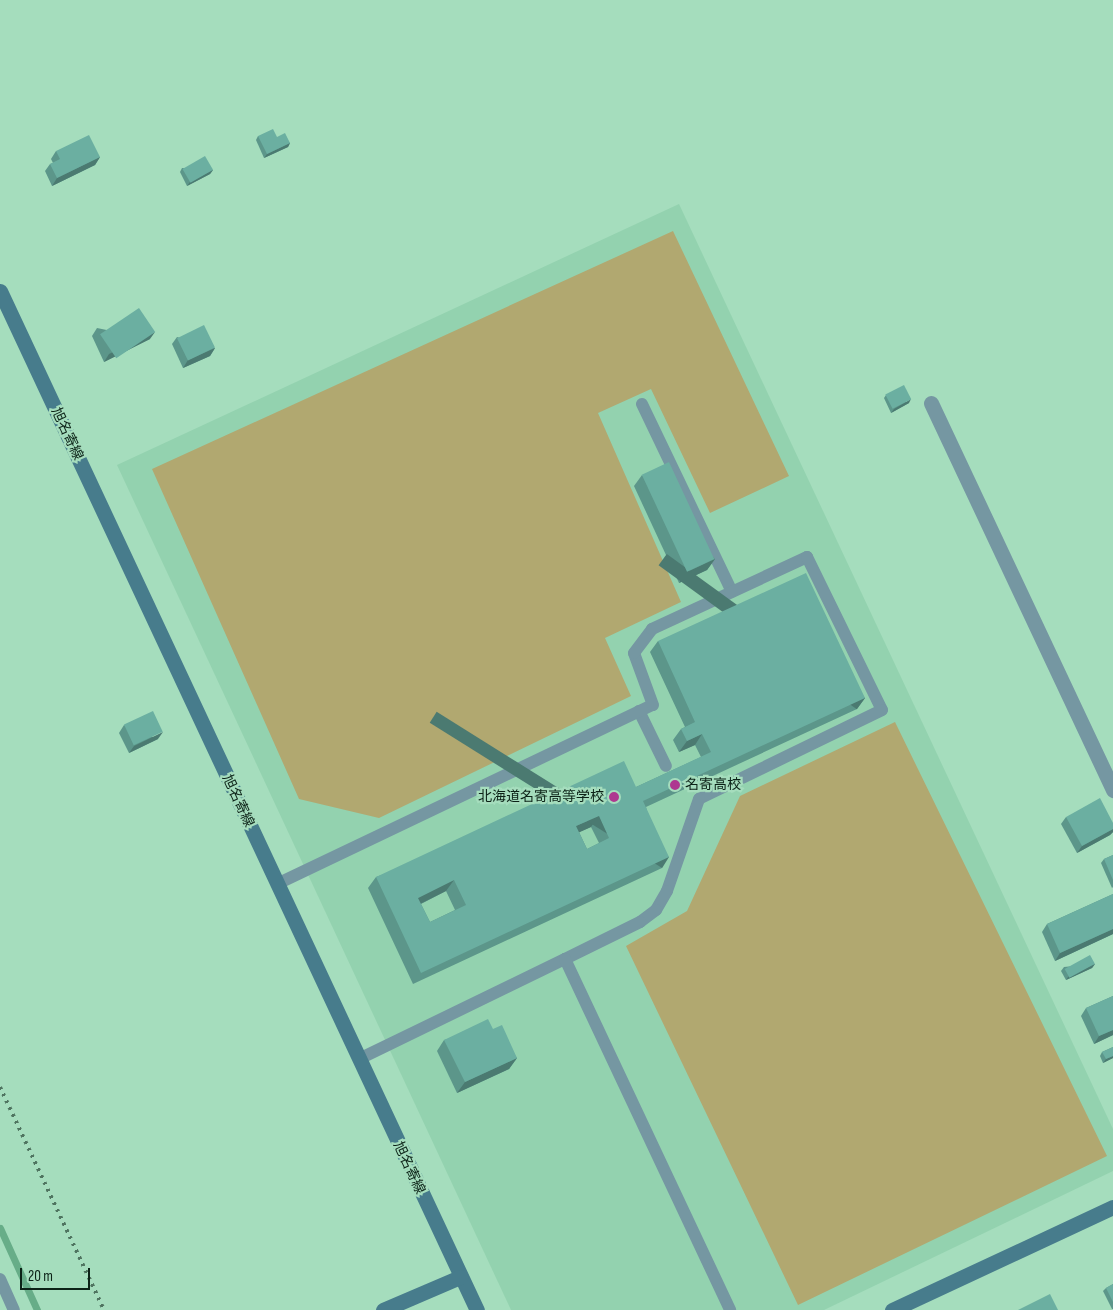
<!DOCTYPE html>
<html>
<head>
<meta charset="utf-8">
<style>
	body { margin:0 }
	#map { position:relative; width:1113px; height:1310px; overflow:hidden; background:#a5ddbd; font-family:"Sofia Sans Condensed","Noto Sans JP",sans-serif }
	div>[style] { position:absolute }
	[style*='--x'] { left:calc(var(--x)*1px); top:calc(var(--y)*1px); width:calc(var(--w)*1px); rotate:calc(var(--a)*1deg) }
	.built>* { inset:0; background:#93d2af }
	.green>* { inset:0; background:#b1a870 }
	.stream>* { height:7px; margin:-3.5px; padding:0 3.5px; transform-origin:3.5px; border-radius:3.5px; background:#67ad88 }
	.lane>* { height:12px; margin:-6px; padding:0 6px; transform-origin:6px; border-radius:6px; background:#7597a2 }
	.street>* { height:15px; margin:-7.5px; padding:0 7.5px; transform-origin:7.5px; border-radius:7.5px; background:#7597a2 }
	.secondary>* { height:15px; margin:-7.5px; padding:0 7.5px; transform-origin:7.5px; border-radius:7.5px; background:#477c8c }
	.rail>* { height:4px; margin-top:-2px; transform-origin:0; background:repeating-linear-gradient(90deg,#4f7460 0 2.5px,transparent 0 7.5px) }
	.wall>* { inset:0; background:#5c968a }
	.shaded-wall>* { inset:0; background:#4b7a71; transform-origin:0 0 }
	.building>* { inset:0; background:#6bafa1; transform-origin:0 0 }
	.dots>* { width:14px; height:14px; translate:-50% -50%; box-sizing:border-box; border:2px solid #a5ddbd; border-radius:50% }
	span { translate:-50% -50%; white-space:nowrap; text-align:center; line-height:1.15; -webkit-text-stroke:4.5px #a5ddbd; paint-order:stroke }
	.street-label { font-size:14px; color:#0c2217 }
	.poi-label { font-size:14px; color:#0c2217 }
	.left { translate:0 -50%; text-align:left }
	.right { translate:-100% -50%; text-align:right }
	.scale { position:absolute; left:20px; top:1268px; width:70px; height:22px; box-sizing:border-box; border:2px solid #0c2217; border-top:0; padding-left:6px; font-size:15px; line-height:18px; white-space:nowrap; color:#0c2217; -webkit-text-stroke:4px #a5ddbd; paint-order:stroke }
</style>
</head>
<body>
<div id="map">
	<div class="built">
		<div style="clip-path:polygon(679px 204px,1113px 1129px,1113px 1171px,824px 1310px,511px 1310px,117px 465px)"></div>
	</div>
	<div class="green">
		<div style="clip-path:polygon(673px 231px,789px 476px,710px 513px,651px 389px,598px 413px,681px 602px,605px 638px,631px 696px,379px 818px,299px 799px,152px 469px)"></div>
		<div style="clip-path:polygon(895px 722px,1107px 1156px,798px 1305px,626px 946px,687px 911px,740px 796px)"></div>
	</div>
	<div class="stream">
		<div style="--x:0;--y:1228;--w:90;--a:65.7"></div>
	</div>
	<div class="lane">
		<div style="--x:642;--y:404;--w:208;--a:64.4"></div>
		<div style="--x:639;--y:711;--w:61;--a:63.9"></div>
		<div style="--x:277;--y:884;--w:416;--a:-25.5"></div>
		<div style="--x:653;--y:705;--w:55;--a:-110.1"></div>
		<div style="--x:634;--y:653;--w:30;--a:-53"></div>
		<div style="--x:652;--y:629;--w:171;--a:-24.9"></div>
		<div style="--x:807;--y:557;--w:170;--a:63.9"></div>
		<div style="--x:882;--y:710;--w:203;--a:154.1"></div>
		<div style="--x:699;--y:799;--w:97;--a:109.2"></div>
		<div style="--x:667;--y:891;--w:22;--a:120"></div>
		<div style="--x:656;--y:910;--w:20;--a:143"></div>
		<div style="--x:640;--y:922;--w:84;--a:153.7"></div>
		<div style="--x:359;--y:1059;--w:229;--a:-25.9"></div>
		<div style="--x:565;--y:959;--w:388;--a:64.8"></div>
		<div style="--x:0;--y:1279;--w:34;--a:66"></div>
	</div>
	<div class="street">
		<div style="--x:931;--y:403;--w:428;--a:64.8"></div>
	</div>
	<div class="secondary">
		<div style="--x:0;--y:291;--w:1125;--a:64.92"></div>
		<div style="--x:383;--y:1310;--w:84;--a:-23.2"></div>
		<div style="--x:892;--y:1310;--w:244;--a:-25"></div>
	</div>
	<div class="rail">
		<div style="--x:0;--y:1087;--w:246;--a:65"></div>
	</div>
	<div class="wall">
		<div style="clip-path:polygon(258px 136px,277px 137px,290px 143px,288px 147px,264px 158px,256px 140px)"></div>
		<div style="clip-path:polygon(56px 151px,100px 157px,95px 165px,52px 186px,45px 171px,50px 164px,53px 163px,51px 159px)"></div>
		<div style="clip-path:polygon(182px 168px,213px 170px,210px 174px,187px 186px,180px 172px)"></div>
		<div style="clip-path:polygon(97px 328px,150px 339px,104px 362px,92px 336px)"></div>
		<div style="clip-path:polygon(177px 337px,215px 348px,210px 356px,183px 368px,172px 344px)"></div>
		<div style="clip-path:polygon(886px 395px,909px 403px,891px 413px,884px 398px)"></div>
		<div style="clip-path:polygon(642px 475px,715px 559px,707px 570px,679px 583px,634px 486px)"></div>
		<div style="clip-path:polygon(evenodd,658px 641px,865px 698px,857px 709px,646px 807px,662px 868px,413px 984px,368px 888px,376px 877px,636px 787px,701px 757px,695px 745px,679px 752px,673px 740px,681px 729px,685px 727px,650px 652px,658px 641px,591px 827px,599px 843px,587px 849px,579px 832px,591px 827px,658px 641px,446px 891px,455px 910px,430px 922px,421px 904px,446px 891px)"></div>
		<div style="clip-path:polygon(124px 725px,158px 739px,129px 753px,119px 733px)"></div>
		<div style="clip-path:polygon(1066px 817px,1113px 823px,1113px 832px,1110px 835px,1077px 853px,1061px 824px)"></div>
		<div style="clip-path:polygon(1113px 855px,1113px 887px,1112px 888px,1101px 863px,1104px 859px)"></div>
		<div style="clip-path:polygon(1113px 894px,1113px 934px,1055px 961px,1042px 932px,1047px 924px)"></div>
		<div style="clip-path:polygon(1095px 964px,1092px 968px,1066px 980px,1061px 971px,1064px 967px)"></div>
		<div style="clip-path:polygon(1113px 996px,1113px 1035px,1094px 1044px,1081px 1016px,1086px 1008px)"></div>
		<div style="clip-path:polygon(493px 1029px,517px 1058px,509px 1069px,457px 1093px,437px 1051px,444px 1040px)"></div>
		<div style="clip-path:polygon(1113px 1047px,1113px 1058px,1103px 1063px,1100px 1056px,1102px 1052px)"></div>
		<div style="clip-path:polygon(1113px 1284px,1113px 1309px,1112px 1309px,1103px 1291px,1106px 1288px)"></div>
	</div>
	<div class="shaded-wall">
		<div style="clip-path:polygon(290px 143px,288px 147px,264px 158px,267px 154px)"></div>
		<div style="clip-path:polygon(100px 157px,95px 165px,52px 186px,57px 178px)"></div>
		<div style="clip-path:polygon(213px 170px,210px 174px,187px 186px,190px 182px)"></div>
		<div style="clip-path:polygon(155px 332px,150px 339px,104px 362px,109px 354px)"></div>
		<div style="clip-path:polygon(215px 348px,210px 356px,183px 368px,188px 360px)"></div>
		<div style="clip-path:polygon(911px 399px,909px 403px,891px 413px,894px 409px)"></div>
		<div style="clip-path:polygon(715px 559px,707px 570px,679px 583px,687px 572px)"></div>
		<div style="left:865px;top:698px;width:14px;height:245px;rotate:126deg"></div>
		<div style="clip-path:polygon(163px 732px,158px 739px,129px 753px,134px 746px)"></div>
		<div style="clip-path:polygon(702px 734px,695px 745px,679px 752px,687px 741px)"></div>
		<div style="clip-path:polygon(599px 816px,591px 827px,569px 837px,576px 826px)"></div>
		<div style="clip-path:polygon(1113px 829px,1113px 832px,1110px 835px,1077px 853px,1082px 846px)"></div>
		<div style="left:669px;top:857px;width:13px;height:274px;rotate:122deg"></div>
		<div style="clip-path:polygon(454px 880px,446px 891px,410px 909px,418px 898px)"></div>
		<div style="clip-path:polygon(1113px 929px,1113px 934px,1055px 961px,1060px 953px)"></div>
		<div style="clip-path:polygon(1095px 964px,1092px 968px,1066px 980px,1068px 977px)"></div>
		<div style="clip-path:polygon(1113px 1030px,1113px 1035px,1094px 1044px,1099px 1036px)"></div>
		<div style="clip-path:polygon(1113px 1056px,1113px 1058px,1103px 1063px,1106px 1059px)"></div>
		<div style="clip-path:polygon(517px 1058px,509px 1069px,457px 1093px,465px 1082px)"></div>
	</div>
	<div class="building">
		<div style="clip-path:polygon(273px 129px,277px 137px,285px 133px,290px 143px,267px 154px,258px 136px)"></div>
		<div style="clip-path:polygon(89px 135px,100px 157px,57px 178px,50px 164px,60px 159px,56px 151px)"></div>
		<div style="left:205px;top:156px;width:16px;height:26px;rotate:60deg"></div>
		<div style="left:139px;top:308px;width:29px;height:47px;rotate:56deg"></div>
		<div style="left:204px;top:325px;width:25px;height:30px;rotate:64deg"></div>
		<div style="left:904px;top:385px;width:16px;height:21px;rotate:63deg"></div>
		<div style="left:669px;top:462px;width:107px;height:30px;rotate:65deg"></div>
		<div style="clip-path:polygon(evenodd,806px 573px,865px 698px,643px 801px,669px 857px,421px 973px,376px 877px,624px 761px,636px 787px,711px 752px,702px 734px,687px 741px,681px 729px,695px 722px,658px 641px,806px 573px,599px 816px,609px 838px,587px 849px,576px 826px,599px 816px,806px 573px,454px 880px,466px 905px,430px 922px,418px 898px,454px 880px)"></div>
		<div style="left:153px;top:711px;width:23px;height:32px;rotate:65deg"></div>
		<div style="clip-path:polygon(1100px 798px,1113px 823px,1113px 829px,1082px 846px,1066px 817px)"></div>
		<div style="clip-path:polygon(1113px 855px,1113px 880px,1104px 859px)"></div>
		<div style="clip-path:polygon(1113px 894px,1113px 929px,1060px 953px,1047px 924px)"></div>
		<div style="left:1090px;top:955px;width:10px;height:29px;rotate:61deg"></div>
		<div style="clip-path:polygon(1113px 996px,1113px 1030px,1099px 1036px,1086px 1008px)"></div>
		<div style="clip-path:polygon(488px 1019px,493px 1029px,502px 1025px,517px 1058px,465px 1082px,444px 1040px)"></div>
		<div style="clip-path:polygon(1113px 1047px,1113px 1056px,1106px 1059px,1102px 1052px)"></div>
		<div style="clip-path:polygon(1113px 1284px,1113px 1302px,1106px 1288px)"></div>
		<div style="clip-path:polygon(1050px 1294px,1058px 1310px,1018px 1310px)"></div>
	</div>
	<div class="dots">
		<div style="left:675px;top:785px;background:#ae3890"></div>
		<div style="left:614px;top:797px;background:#ae3890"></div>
	</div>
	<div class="street-label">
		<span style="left:67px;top:434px;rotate:65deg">旭名寄線</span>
		<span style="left:238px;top:801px;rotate:65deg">旭名寄線</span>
		<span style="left:409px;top:1168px;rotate:65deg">旭名寄線</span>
	</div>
	<div class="poi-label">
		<span class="left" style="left:685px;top:785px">名寄高校</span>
		<span class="right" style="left:604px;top:797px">北海道名寄高等学校</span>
	</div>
	<div class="scale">20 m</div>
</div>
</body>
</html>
